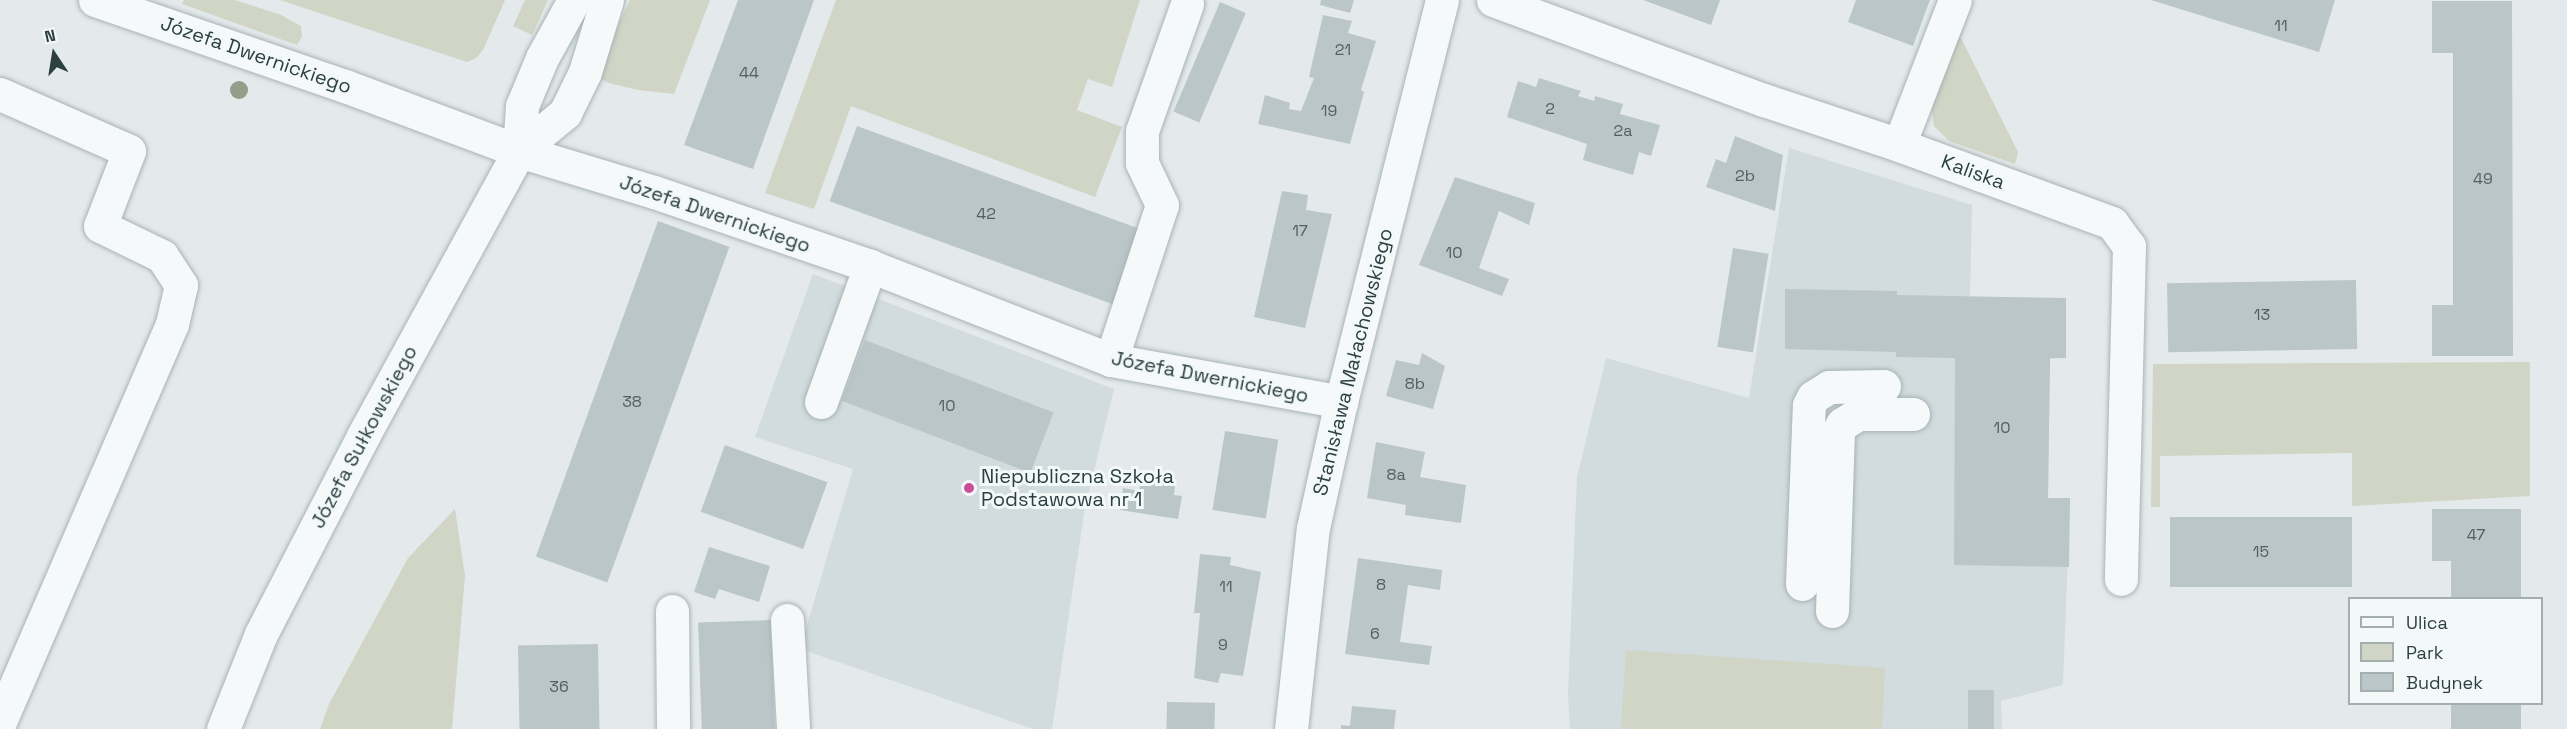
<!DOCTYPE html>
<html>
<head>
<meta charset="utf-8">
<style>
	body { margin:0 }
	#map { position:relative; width:2567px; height:729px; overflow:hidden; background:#e4eaeb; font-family:"Space Grotesk",sans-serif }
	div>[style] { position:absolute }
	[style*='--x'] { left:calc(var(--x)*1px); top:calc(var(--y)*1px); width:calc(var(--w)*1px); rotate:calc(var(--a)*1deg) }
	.built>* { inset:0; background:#d2dbdd }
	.green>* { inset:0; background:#d0d5c5 }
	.building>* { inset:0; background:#bbc6c8; transform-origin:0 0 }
	.roads { filter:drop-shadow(0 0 2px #a9b3b5) drop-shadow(0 0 2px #a9b3b5) }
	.minor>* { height:33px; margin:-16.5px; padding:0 16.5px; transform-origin:16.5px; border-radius:16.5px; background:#f6f9f9 }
	.trees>* { width:18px; height:18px; margin:-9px; border-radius:50%; background:#939d89 }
	.dots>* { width:16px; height:16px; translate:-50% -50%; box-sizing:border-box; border:3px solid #f3f8f8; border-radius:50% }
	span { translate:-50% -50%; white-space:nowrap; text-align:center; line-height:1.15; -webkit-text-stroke:6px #f3f8f8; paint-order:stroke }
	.number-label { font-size:16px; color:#506164 }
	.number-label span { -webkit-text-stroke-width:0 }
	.street-label { font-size:20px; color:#2c3f43 }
	.poi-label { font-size:20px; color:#2c3f43 }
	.left { translate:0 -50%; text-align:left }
	.legend { position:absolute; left:2348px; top:597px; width:195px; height:108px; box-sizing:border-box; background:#f3f8f8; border:2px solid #a3aeb0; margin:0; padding:8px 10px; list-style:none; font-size:18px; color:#2c3f43 }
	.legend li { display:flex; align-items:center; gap:12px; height:30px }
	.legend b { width:30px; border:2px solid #a3aeb0 }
	.north { position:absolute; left:24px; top:24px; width:60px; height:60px; -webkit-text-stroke:4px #f3f8f8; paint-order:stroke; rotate:348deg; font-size:16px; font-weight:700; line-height:24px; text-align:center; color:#2c3f43 }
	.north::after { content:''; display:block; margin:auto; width:21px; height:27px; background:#2c3f43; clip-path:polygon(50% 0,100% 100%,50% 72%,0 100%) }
</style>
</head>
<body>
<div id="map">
	<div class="built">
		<div style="clip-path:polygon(1789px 148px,1972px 205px,1970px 297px,2066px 298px,2066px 358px,2050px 359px,2048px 498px,2070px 498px,2063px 685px,2001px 701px,2002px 729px,1570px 729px,1568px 694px,1577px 477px,1606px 358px,1749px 398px)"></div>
		<div style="clip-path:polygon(813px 274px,1114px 389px,1085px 507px,1052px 729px,1033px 729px,809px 652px,802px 642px,853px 469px,755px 437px)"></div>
	</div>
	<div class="green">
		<div style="clip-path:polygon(184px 0,235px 0,281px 15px,301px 26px,302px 37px,297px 45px,182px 4px)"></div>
		<div style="clip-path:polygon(280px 0,505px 0,483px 50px,476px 58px,467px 62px)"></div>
		<div style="clip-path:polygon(525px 0,548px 0,532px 35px,513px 26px)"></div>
		<div style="clip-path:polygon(630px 0,710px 0,674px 94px,638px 90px,609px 83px,600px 79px,596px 73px)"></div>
		<div style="clip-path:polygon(836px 0,1140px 0,1112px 87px,1088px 79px,1077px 110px,1122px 127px,1095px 197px,851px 106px,814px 209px,765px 193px)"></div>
		<div style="clip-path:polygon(1958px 32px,2018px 152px,2015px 164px,1949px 141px,1934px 126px,1931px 104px)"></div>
		<div style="clip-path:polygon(2530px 362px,2530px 496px,2352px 506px,2352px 453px,2160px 456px,2160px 507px,2151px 507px,2153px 364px)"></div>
		<div style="clip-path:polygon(455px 509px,465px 576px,452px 729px,320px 729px,329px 704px,408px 558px)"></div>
		<div style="clip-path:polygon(1626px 650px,1885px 668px,1882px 729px,1621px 729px)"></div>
	</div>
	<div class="building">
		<div style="clip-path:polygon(738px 0,814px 0,753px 169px,684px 145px)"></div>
		<div style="clip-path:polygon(1321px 0,1354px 0,1350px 13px,1320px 5px)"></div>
		<div style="clip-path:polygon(1643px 0,1720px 0,1711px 25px)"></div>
		<div style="clip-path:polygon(1856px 0,1930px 0,1913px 46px,1848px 22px)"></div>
		<div style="clip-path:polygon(2151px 0,2335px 0,2319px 52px)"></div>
		<div style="clip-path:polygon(2432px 1px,2512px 1px,2513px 356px,2432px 356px,2432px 305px,2453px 305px,2453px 53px,2432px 53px)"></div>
		<div style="left:1220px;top:2px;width:28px;height:119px;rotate:23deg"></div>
		<div style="clip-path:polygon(1323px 15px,1352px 21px,1348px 33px,1376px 41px,1361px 90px,1364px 92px,1350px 144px,1258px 124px,1265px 95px,1290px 103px,1289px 109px,1301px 111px,1314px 78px,1309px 77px)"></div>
		<div style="clip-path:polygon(1539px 78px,1581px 91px,1578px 96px,1594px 101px,1595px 96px,1623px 104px,1620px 114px,1660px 125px,1651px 156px,1639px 152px,1633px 175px,1583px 160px,1587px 144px,1507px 117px,1518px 81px,1536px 87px)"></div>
		<div style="left:857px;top:126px;width:302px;height:80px;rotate:20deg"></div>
		<div style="clip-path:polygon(1735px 136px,1783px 155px,1775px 211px,1706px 187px,1716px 159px,1726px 163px)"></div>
		<div style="clip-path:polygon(1455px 177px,1535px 203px,1529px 225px,1499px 211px,1479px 268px,1509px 279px,1502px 296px,1419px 265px)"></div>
		<div style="clip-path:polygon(1282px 191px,1308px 195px,1306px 210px,1332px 214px,1305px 328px,1254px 317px)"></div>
		<div style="left:658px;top:221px;width:76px;height:357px;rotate:20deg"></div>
		<div style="left:1733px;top:248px;width:36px;height:100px;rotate:9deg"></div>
		<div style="left:2356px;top:280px;width:69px;height:189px;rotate:89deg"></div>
		<div style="clip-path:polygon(1785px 289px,1897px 291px,1897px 295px,2066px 298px,2066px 358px,2050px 358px,2048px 498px,2070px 498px,2069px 567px,1954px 565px,1955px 358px,1896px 357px,1896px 352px,1785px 349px)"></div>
		<div style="left:865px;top:340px;width:202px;height:65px;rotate:21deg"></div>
		<div style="clip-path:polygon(1422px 353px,1445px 366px,1433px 409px,1386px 396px,1396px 360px,1419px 365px)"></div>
		<div style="left:1225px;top:431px;width:54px;height:80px;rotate:9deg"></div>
		<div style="clip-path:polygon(1376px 442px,1425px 452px,1420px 477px,1466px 485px,1461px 523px,1405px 515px,1406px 505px,1367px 498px)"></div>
		<div style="left:725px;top:445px;width:109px;height:71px;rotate:20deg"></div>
		<div style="clip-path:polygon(1142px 472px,1176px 478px,1174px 495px,1182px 496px,1178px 519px,1120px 510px,1123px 488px,1139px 491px)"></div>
		<div style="clip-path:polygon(2432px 509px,2521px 509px,2521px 598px,2451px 598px,2451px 561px,2432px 561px)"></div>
		<div style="left:2352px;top:517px;width:70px;height:182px;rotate:90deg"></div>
		<div style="clip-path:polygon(709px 547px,770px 566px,759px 602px,719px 589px,715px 599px,694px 592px)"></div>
		<div style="clip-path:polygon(1200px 554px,1231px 557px,1230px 565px,1261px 572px,1243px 676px,1221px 673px,1218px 683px,1194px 678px,1200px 613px,1194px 613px)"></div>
		<div style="clip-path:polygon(1358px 558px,1442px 570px,1440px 590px,1408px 585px,1400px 642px,1432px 646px,1429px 665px,1345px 654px)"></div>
		<div style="left:771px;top:620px;width:109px;height:73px;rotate:88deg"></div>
		<div style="left:598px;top:644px;width:85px;height:80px;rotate:89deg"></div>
		<div style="left:1968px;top:690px;width:26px;height:39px"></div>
		<div style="left:1167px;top:702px;width:48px;height:27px;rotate:1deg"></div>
		<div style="left:2451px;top:704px;width:70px;height:25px"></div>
		<div style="clip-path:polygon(1352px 706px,1396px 710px,1394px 729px,1341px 729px,1341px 725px,1350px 726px)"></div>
	</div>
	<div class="roads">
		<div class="minor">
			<div style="--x:95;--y:0;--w:264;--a:19"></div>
			<div style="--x:345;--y:86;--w:186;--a:20.5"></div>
			<div style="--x:519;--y:151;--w:141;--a:16.9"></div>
			<div style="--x:654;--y:192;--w:228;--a:18.9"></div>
			<div style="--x:870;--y:266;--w:259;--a:21.3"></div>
			<div style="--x:1111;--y:360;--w:234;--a:10.3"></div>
			<div style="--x:1493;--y:0;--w:289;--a:20.3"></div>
			<div style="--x:1764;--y:100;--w:142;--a:18.4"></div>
			<div style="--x:1899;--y:145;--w:227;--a:20.1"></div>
			<div style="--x:2112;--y:223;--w:29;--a:54"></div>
			<div style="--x:2129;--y:246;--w:333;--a:91.4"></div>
			<div style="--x:0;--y:94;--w:141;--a:23.8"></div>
			<div style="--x:129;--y:151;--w:80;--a:111.1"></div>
			<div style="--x:100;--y:226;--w:69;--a:25.8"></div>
			<div style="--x:162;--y:256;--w:35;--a:57"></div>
			<div style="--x:181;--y:285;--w:40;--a:103"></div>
			<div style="--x:172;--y:324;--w:433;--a:113.4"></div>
			<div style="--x:1899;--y:145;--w:155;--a:-68.9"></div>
			<div style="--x:519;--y:151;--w:45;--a:-86.2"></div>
			<div style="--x:522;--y:106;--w:52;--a:-67.4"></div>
			<div style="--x:542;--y:58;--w:66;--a:-61.1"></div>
			<div style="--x:1111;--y:360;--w:163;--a:-71.8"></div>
			<div style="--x:1162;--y:205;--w:47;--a:-115.5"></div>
			<div style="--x:1142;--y:163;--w:32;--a:-90"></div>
			<div style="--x:1142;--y:131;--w:135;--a:-70.5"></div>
			<div style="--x:821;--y:402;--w:145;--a:-70.2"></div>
			<div style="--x:1802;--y:584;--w:179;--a:-87.8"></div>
			<div style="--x:1809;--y:405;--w:9;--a:-63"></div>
			<div style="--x:1813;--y:397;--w:19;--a:-32"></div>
			<div style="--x:1829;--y:387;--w:55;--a:-1"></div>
			<div style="--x:672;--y:611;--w:118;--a:89.5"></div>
			<div style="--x:1832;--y:611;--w:179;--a:-88.1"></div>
			<div style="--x:1838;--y:432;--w:9;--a:-63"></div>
			<div style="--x:1842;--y:424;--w:19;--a:-32"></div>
			<div style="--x:1858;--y:414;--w:55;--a:0"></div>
			<div style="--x:787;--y:620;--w:109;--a:86.8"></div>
			<div style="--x:223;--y:729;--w:102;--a:-68.2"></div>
			<div style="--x:261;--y:634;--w:223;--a:-62.7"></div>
			<div style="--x:363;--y:436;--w:325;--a:-61.3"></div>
			<div style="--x:519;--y:151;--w:60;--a:-39.6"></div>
			<div style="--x:565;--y:113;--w:46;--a:-64"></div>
			<div style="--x:585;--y:72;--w:75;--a:-73"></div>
			<div style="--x:1291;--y:729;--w:202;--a:-83.8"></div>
			<div style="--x:1313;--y:528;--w:129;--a:-77.5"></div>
			<div style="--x:1341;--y:402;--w:414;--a:-75.9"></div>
		</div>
	</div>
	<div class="trees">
		<div style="left:239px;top:90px"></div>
	</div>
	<div class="dots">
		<div style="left:969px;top:488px;background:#cb4e9a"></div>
	</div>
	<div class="number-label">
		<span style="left:2281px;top:26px">11</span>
		<span style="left:1343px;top:50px">21</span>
		<span style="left:749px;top:73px">44</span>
		<span style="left:1550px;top:109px">2</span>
		<span style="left:1329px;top:111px">19</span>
		<span style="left:1623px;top:131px">2a</span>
		<span style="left:1745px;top:176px">2b</span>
		<span style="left:2483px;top:179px">49</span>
		<span style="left:986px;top:214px">42</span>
		<span style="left:1300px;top:231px">17</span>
		<span style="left:1454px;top:253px">10</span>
		<span style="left:2262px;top:315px">13</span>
		<span style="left:1415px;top:384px">8b</span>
		<span style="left:632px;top:402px">38</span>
		<span style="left:947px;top:406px">10</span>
		<span style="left:2002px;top:428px">10</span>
		<span style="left:1396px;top:475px">8a</span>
		<span style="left:2476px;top:535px">47</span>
		<span style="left:2261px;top:552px">15</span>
		<span style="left:1381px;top:585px">8</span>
		<span style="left:1226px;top:587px">11</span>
		<span style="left:1375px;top:634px">6</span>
		<span style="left:1223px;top:645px">9</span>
		<span style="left:559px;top:687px">36</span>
	</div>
	<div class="street-label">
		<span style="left:256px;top:55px;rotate:19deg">Józefa Dwernickiego</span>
		<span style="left:1973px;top:172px;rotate:20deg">Kaliska</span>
		<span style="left:715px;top:214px;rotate:19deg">Józefa Dwernickiego</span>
		<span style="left:1353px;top:362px;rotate:-76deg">Stanisława Małachowskiego</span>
		<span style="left:1210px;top:377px;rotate:11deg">Józefa Dwernickiego</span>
		<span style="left:364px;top:437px;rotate:-62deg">Józefa Sułkowskiego</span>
	</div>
	<div class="poi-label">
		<span class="left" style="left:981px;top:488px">Niepubliczna Szkoła<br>Podstawowa nr 1</span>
	</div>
	<ul class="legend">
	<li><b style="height:8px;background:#f6f9f9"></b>Ulica</li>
	<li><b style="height:16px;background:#d0d5c5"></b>Park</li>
	<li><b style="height:16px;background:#bbc6c8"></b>Budynek</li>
	</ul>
	<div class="north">N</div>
</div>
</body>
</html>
